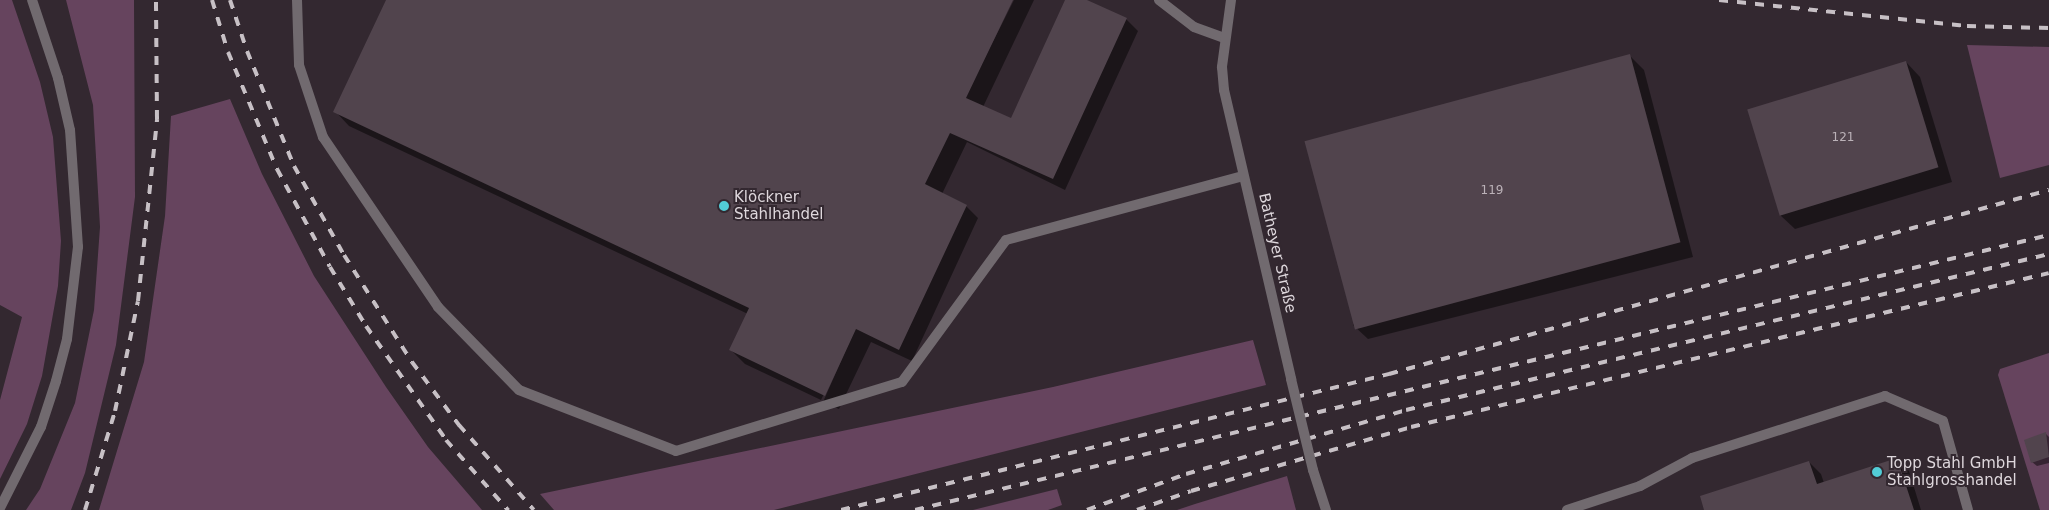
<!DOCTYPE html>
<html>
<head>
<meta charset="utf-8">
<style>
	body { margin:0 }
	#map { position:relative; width:2049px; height:510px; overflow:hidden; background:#332830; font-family:"DejaVu Sans",sans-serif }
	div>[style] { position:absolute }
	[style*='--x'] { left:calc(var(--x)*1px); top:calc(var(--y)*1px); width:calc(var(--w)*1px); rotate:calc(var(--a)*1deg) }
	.green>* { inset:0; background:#66445e }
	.shadow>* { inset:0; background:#0007 }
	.building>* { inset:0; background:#51444d; transform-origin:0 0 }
	.service>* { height:10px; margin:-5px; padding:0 5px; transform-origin:5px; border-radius:5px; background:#716a6f }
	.minor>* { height:10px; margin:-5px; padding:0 5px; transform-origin:5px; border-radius:5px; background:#716a6f }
	.rail>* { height:4px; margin-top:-2px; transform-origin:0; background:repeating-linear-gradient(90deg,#c7c0c5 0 9px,transparent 0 18px) }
	.minor-bridge>* { height:10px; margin:-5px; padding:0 5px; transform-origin:5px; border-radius:5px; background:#716a6f }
	.dots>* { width:14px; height:14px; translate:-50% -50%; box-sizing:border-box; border:2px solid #332830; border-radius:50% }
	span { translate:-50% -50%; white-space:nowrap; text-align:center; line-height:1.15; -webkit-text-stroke:4px #332830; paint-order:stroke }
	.number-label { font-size:12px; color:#bbb2b8 }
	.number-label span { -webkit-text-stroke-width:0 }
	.poi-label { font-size:15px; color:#ded7dc }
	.left { translate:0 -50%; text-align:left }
	.street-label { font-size:15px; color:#ded7dc }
</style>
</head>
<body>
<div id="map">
	<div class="green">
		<div style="clip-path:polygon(0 0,12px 0,40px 82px,53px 137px,61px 241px,58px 286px,42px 376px,27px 424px,0 479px,0 400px,22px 317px,0 305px)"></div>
		<div style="clip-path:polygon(66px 0,134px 0,135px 197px,116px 345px,85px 473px,71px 510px,26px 510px,40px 489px,75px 403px,94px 310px,100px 227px,93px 105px)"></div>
		<div style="clip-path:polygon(1967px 45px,2049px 47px,2049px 165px,2000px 178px)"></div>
		<div style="clip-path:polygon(230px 99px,262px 174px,314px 276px,386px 387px,428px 447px,482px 510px,99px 510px,144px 362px,165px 216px,171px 116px)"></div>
		<div style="clip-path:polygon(1253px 340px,1266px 385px,774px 510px,554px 510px,540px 494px,1053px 387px)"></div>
		<div style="clip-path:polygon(2049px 353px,2049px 510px,2040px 510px,1998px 375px,2000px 369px)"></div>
		<div style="clip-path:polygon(1287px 476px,1296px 510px,1177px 510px,1195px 504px)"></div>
		<div style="clip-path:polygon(1057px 489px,1062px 505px,1048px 510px,973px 510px)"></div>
	</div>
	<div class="shadow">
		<div style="clip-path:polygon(388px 0,1012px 0,964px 99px,1014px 0,1034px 0,983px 107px,1011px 120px,1066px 0,1084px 0,1126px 19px,1138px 31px,1065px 190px,967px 142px,942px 194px,966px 206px,978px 218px,912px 361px,871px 342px,839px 409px,823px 402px,856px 327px,821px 400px,745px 364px,731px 350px,748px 314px,349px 126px,335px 111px)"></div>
		<div style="clip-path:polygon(1630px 56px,1644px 70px,1693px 257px,1368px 339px,1353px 325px)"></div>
		<div style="clip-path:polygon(1906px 62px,1920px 77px,1952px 182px,1795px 229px,1780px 215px,1749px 110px)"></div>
		<div style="clip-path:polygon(2046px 434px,2049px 437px,2049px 463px,2037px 466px,2032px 462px)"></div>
		<div style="clip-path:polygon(1897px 459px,1909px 471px,1921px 510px,1706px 510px,1809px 462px,1821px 474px,1824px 483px)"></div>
	</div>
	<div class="building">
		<div style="clip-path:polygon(386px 0,1013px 0,966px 98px,1011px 118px,1065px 0,1087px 0,1127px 18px,1053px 179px,950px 133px,925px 184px,967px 205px,899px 350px,856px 329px,825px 396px,729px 350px,749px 308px,333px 112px)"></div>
		<div style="left:1630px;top:54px;width:195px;height:337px;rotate:75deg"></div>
		<div style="left:1906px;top:61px;width:111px;height:166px;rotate:73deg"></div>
		<div style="clip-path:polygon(2046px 432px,2049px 457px,2031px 463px,2024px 440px)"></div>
		<div style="clip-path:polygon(1897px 458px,1914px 510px,1704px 510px,1700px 496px,1809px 461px,1817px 484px)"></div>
	</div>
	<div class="service">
		<div style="--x:297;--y:0;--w:65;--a:88.2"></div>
		<div style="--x:299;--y:65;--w:76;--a:71.6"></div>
		<div style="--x:323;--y:137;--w:205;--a:55.9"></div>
		<div style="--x:438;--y:307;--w:116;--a:45.7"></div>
		<div style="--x:519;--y:390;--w:168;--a:21.2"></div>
		<div style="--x:676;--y:451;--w:236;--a:-17"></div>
		<div style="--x:902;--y:382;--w:176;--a:-53.8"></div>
		<div style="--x:1006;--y:240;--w:245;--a:-15.1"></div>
		<div style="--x:1567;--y:510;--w:77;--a:-18.2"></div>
		<div style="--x:1640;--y:486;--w:59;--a:-28.3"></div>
		<div style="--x:1692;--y:458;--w:203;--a:-17.8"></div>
		<div style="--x:1885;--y:396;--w:63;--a:23.3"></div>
		<div style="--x:1943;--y:421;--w:92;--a:74.3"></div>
	</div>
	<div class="minor">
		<div style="--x:1159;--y:0;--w:44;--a:37.6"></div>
		<div style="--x:1194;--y:27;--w:33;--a:20"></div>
		<div style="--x:1231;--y:0;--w:68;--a:97.7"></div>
		<div style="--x:1222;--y:67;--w:23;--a:85"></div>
		<div style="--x:1224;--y:90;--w:297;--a:76.9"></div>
		<div style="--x:1313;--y:470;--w:42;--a:72"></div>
		<div style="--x:0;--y:508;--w:91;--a:-63.2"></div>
		<div style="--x:41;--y:427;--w:48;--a:-71.9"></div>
		<div style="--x:56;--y:381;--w:43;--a:-75.3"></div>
		<div style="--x:67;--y:339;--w:93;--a:-83.2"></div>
		<div style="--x:78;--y:247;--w:117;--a:-93.9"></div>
		<div style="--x:70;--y:130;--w:53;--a:-103"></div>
		<div style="--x:58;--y:78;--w:82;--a:-108.4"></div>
	</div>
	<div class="rail">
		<div style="--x:212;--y:0;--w:54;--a:72.9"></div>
		<div style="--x:228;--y:52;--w:127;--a:67.3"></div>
		<div style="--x:277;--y:169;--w:111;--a:61.6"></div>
		<div style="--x:330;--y:267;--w:69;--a:58.6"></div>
		<div style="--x:366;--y:326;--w:139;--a:54.9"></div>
		<div style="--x:446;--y:440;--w:94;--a:48.5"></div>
		<div style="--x:230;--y:0;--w:54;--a:71.6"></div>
		<div style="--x:247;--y:51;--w:124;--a:67.8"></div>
		<div style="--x:294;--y:166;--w:102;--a:60.7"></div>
		<div style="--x:344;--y:255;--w:127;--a:57.6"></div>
		<div style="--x:412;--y:362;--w:79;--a:53.3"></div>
		<div style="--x:459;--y:425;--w:113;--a:48.6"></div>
		<div style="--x:1719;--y:0;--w:249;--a:6"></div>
		<div style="--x:1967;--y:26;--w:82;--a:1.4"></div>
		<div style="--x:85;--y:510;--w:103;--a:-73.1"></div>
		<div style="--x:115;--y:411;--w:112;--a:-78.2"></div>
		<div style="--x:138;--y:301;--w:183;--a:-84"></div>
		<div style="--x:157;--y:119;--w:119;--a:-90.5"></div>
		<div style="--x:841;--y:510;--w:565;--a:-13.94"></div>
		<div style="--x:1389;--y:374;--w:685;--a:-15.58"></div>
		<div style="--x:915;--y:510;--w:1167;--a:-13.63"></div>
		<div style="--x:1087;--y:510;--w:105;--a:-20"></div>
		<div style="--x:1186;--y:474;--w:229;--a:-16.2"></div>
		<div style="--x:1406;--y:410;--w:662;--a:-13.64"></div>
		<div style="--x:1137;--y:510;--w:57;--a:-19.4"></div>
		<div style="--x:1191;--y:491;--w:229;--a:-16.2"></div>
		<div style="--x:1411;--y:427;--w:656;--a:-13.57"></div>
	</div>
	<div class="minor-bridge">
		<div style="--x:1291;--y:379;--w:94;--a:76.4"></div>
	</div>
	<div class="dots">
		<div style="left:724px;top:206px;background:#52ccd6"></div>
		<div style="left:1877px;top:472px;background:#52ccd6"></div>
	</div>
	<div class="number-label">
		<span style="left:1843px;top:138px">121</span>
		<span style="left:1492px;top:191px">119</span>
	</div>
	<div class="poi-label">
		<span class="left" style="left:734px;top:206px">Klöckner<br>Stahlhandel</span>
		<span class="left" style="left:1887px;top:472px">Topp Stahl GmbH<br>Stahlgrosshandel</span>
	</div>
	<div class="street-label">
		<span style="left:1277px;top:253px;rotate:77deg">Batheyer Straße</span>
	</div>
</div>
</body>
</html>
